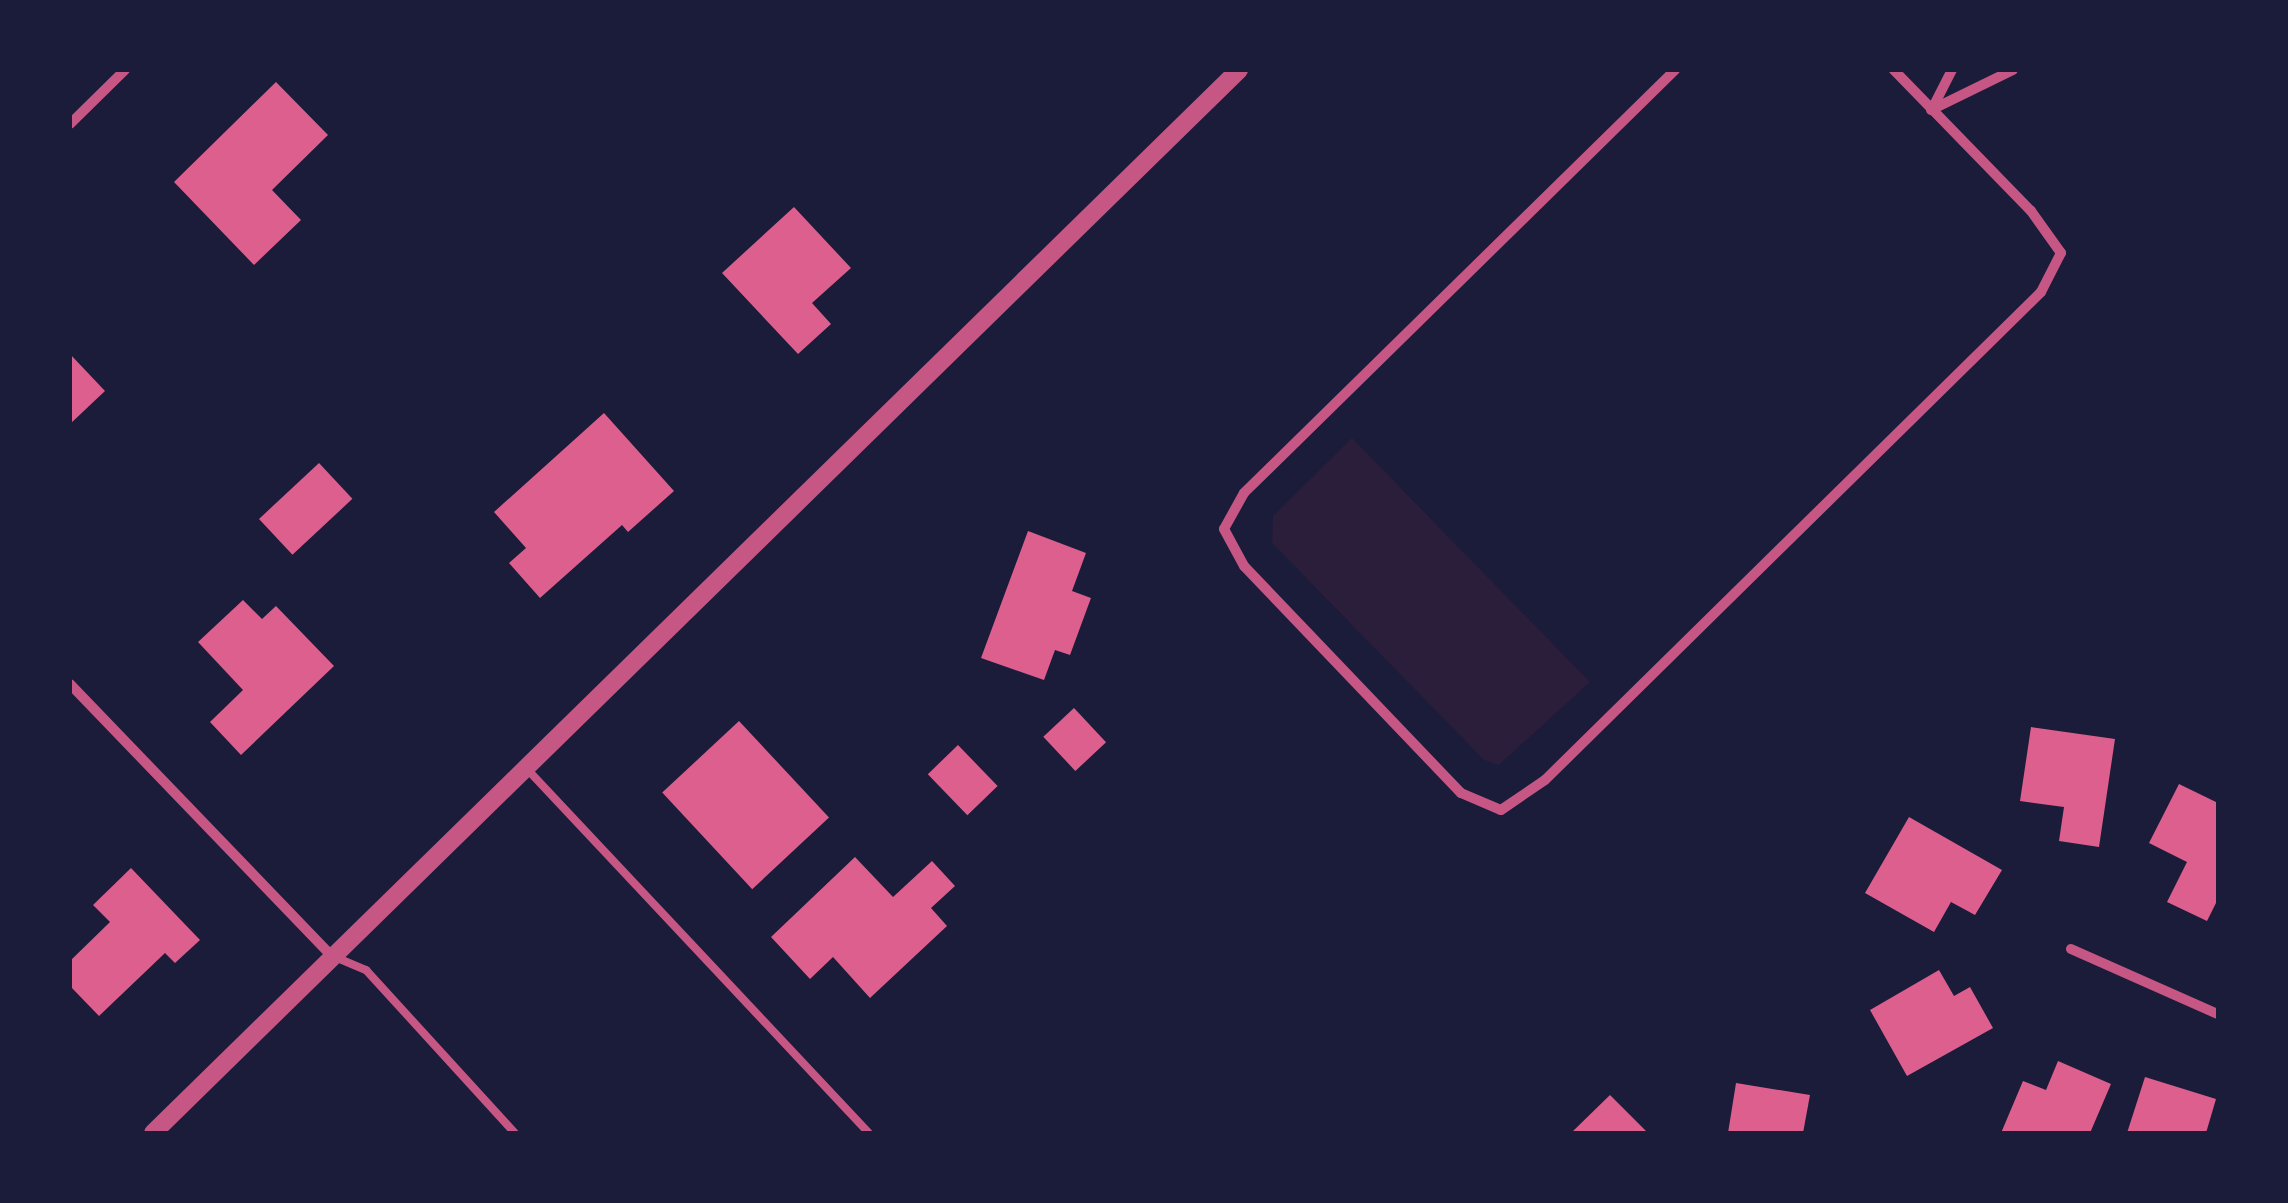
<!DOCTYPE html>
<html>
<head>
<meta charset="utf-8">
<style>
	body { margin:0 }
	#map { position:relative; width:2288px; height:1203px; overflow:hidden; background:#1b1b3a; font-family:Mulish,sans-serif }
	div>[style] { position:absolute }
	[style*='--x'] { left:calc(var(--x)*1px); top:calc(var(--y)*1px); width:calc(var(--w)*1px); rotate:calc(var(--a)*1deg) }
	.green>* { inset:0; background:#2a1e3b }
	.building>* { inset:0; background:#dd5f8e; transform-origin:0 0 }
	.service>* { height:8px; margin:-4px; padding:0 4px; transform-origin:4px; border-radius:4px; background:#c65784 }
	.minor>* { height:10px; margin:-5px; padding:0 5px; transform-origin:5px; border-radius:5px; background:#c65784 }
	.tertiary>* { height:18px; margin:-9px; padding:0 9px; transform-origin:9px; border-radius:9px; background:#c65784 }
	span { translate:-50% -50%; white-space:nowrap; text-align:center; line-height:1.15; -webkit-text-stroke:8px #1b1b3a; paint-order:stroke }
	.frame { position:absolute; inset:0; border:72px solid #1b1b3a; pointer-events:none }
</style>
</head>
<body>
<div id="map">
	<div class="green">
		<div style="clip-path:polygon(1352px 438px,1590px 682px,1499px 765px,1484px 760px,1272px 543px,1273px 516px)"></div>
	</div>
	<div class="building">
		<div style="clip-path:polygon(276px 82px,328px 135px,272px 190px,301px 220px,254px 265px,174px 182px)"></div>
		<div style="clip-path:polygon(794px 207px,851px 268px,812px 303px,831px 324px,798px 354px,722px 273px)"></div>
		<div style="clip-path:polygon(70px 354px,105px 391px,70px 424px)"></div>
		<div style="clip-path:polygon(604px 413px,674px 491px,628px 532px,622px 525px,540px 598px,509px 563px,526px 548px,494px 512px)"></div>
		<div style="left:319px;top:463px;width:49px;height:82px;rotate:47deg"></div>
		<div style="clip-path:polygon(1028px 531px,1086px 553px,1072px 591px,1091px 598px,1070px 655px,1055px 650px,1044px 680px,981px 658px)"></div>
		<div style="clip-path:polygon(243px 600px,262px 619px,276px 606px,334px 666px,241px 755px,210px 722px,243px 690px,198px 642px)"></div>
		<div style="left:1074px;top:708px;width:47px;height:42px;rotate:47deg"></div>
		<div style="left:739px;top:721px;width:132px;height:105px;rotate:47deg"></div>
		<div style="clip-path:polygon(2031px 727px,2115px 739px,2099px 847px,2059px 841px,2064px 807px,2020px 801px)"></div>
		<div style="left:958px;top:745px;width:57px;height:42px;rotate:46deg"></div>
		<div style="clip-path:polygon(2179px 784px,2218px 803px,2218px 899px,2207px 921px,2167px 902px,2187px 862px,2149px 843px)"></div>
		<div style="clip-path:polygon(1909px 817px,2002px 870px,1975px 915px,1951px 902px,1934px 932px,1865px 893px)"></div>
		<div style="clip-path:polygon(855px 857px,893px 897px,932px 861px,955px 886px,931px 908px,947px 926px,870px 998px,833px 957px,810px 979px,771px 937px)"></div>
		<div style="clip-path:polygon(131px 868px,200px 940px,175px 963px,165px 953px,99px 1016px,70px 986px,70px 961px,110px 922px,93px 905px)"></div>
		<div style="clip-path:polygon(1939px 970px,1954px 996px,1970px 987px,1993px 1028px,1907px 1076px,1870px 1010px)"></div>
		<div style="clip-path:polygon(2058px 1061px,2111px 1084px,2090px 1133px,2001px 1133px,2023px 1081px,2046px 1090px)"></div>
		<div style="clip-path:polygon(2145px 1077px,2216px 1099px,2206px 1133px,2127px 1133px)"></div>
		<div style="clip-path:polygon(1736px 1083px,1810px 1095px,1803px 1133px,1728px 1133px)"></div>
		<div style="clip-path:polygon(1610px 1095px,1648px 1133px,1571px 1133px)"></div>
	</div>
	<div class="service">
		<div style="--x:527;--y:769;--w:499;--a:46.8"></div>
		<div style="--x:335;--y:957;--w:34;--a:23"></div>
		<div style="--x:366;--y:970;--w:221;--a:47.6"></div>
	</div>
	<div class="minor">
		<div style="--x:1675;--y:70;--w:604;--a:135.54"></div>
		<div style="--x:1244;--y:493;--w:41;--a:119.1"></div>
		<div style="--x:1224;--y:529;--w:42;--a:61.6"></div>
		<div style="--x:1244;--y:566;--w:314;--a:46.3"></div>
		<div style="--x:1461;--y:793;--w:43;--a:23"></div>
		<div style="--x:1501;--y:810;--w:53;--a:-34.3"></div>
		<div style="--x:1545;--y:780;--w:696;--a:-44.53"></div>
		<div style="--x:2041;--y:292;--w:44;--a:-62.9"></div>
		<div style="--x:2061;--y:253;--w:52;--a:-125.5"></div>
		<div style="--x:2031;--y:211;--w:197;--a:-134.2"></div>
		<div style="--x:1932;--y:109;--w:44;--a:-62.9"></div>
		<div style="--x:1931;--y:110;--w:91;--a:-26"></div>
		<div style="--x:70;--y:124;--w:77;--a:-44.5"></div>
		<div style="--x:70;--y:684;--w:376;--a:46.1"></div>
		<div style="--x:2071;--y:949;--w:161;--a:23.9"></div>
	</div>
	<div class="tertiary">
		<div style="--x:153;--y:1133;--w:1520;--a:-44.39"></div>
	</div>
	<div class="frame"></div>
</div>
</body>
</html>
